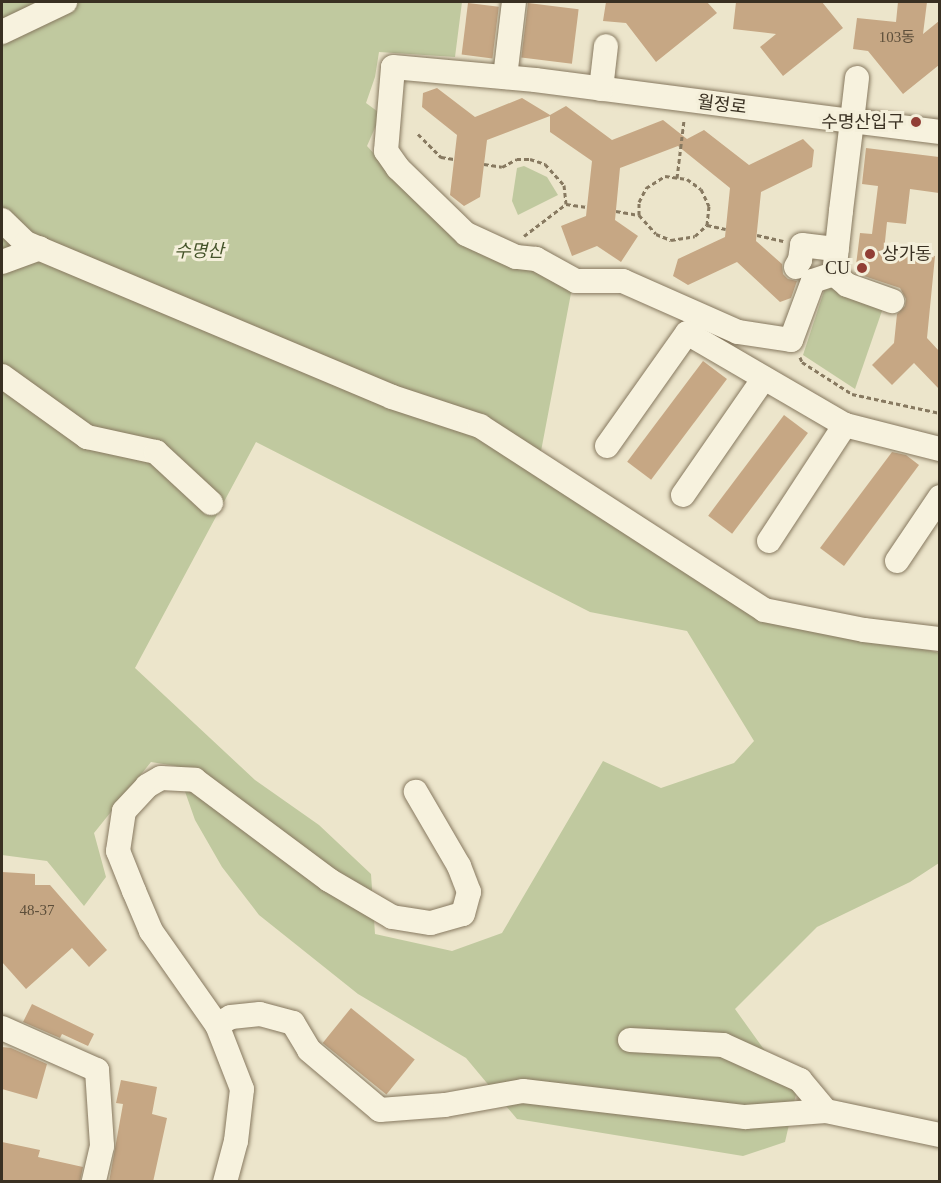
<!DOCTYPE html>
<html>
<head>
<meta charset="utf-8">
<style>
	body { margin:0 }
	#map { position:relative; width:941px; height:1183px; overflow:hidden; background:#ece5cb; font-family:"Times New Roman","Noto Sans KR",serif }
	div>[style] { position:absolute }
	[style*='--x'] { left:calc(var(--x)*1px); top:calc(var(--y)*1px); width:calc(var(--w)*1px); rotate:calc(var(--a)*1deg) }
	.green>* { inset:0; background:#c0c99f }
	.building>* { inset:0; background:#c6a784; transform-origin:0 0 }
	.path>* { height:3px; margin-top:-1.5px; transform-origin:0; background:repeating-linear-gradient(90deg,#877960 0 4.5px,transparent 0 7.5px) }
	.roads { filter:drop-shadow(0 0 2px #877960) drop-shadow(0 0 2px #877960) }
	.minor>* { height:24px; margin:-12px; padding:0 12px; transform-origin:12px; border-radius:12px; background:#f7f2de }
	.dots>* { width:16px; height:16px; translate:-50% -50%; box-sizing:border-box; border:3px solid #f4efda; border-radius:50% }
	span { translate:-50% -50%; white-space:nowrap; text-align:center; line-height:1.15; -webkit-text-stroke:6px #f4efda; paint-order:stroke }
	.number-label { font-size:15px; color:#5c4e3a }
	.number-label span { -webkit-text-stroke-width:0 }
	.street-label { font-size:18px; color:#393022 }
	.poi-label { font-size:18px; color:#393022 }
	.right { translate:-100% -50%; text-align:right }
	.left { translate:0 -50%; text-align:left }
	.park-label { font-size:18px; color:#45542a; font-style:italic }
	.frame { position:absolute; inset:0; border:3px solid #393022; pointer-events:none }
</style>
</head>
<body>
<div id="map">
	<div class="green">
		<div style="clip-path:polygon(evenodd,2px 2px,462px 2px,455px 57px,379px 52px,375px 77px,366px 103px,381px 114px,367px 146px,400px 182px,572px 288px,538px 467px,759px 605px,939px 653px,939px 863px,910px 882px,817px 927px,735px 1009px,796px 1094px,785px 1142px,743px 1156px,517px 1119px,466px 1058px,358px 994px,259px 915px,222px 867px,195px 820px,176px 766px,151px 762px,94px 833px,106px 877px,84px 906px,47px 861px,2px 855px,2px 2px,256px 442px,590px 612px,687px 631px,754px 741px,734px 763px,661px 788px,603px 761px,502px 933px,452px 951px,375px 934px,371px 874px,319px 825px,255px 780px,135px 668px,256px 442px)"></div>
		<div style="clip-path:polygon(524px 166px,547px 177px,558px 195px,518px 215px,512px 201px,517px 168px)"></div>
		<div style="clip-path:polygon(826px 285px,884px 305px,855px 389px,803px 355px)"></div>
	</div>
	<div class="building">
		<div style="clip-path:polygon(606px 2px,707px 2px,717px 13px,656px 62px,626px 23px,603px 21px)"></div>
		<div style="clip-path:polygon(736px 2px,822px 2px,843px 28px,783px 76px,760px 47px,776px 34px,733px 29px)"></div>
		<div style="clip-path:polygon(898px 2px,927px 2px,923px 34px,939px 21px,939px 65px,903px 94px,868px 51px,853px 49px,857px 18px,896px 22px)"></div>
		<div style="left:468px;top:3px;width:31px;height:52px;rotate:7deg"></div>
		<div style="left:528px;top:3px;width:51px;height:55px;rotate:7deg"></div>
		<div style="clip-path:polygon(437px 88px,475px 117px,522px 98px,550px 115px,566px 106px,612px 140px,663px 120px,687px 139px,704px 130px,749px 165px,803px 139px,814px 150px,812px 167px,761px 192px,756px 241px,782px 264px,783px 274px,788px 279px,797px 281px,791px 298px,780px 302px,737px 262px,688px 285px,673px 276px,678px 259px,725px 237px,730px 188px,678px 146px,620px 168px,615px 220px,638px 236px,621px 262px,597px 246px,572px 256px,561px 226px,586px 216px,592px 161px,550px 132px,550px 116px,487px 140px,480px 197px,464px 206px,450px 195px,457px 135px,422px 107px,423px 93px)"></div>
		<div style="clip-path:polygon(866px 148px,939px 157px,939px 193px,910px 189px,906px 224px,887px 222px,884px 251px,935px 256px,927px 338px,939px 351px,939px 389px,914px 363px,892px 385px,872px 365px,894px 343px,897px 314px,905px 306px,906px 299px,900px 288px,855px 273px,860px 233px,872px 234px,878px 186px,862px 184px)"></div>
		<div style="left:703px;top:361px;width:30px;height:126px;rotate:37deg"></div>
		<div style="left:784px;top:415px;width:30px;height:126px;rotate:37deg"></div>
		<div style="clip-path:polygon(892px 452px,906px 455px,919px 465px,844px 566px,820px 548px)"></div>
		<div style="clip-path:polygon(2px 872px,35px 874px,35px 885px,50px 885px,107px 950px,89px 967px,72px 948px,26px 989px,2px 962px)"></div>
		<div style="clip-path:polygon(32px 1004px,94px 1034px,88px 1046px,62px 1034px,60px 1038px,23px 1022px)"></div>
		<div style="left:351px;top:1008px;width:82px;height:45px;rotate:39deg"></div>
		<div style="clip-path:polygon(2px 1047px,11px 1048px,47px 1064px,37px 1099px,2px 1089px)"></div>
		<div style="clip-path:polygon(121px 1080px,157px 1087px,152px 1114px,167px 1118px,153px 1182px,109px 1182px,123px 1104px,116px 1103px)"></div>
		<div style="clip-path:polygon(2px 1142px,40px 1150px,38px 1157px,83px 1167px,80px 1182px,2px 1182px)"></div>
	</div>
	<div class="path">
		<div style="--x:418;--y:134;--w:33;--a:45"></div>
		<div style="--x:441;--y:157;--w:13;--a:9"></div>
		<div style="--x:484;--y:164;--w:18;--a:9"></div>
		<div style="--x:502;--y:167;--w:17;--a:-28"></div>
		<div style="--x:517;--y:159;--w:13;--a:0"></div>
		<div style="--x:530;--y:159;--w:16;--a:18"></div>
		<div style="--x:545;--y:164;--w:28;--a:48"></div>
		<div style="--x:564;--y:185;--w:19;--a:84"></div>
		<div style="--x:566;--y:204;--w:21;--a:8"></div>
		<div style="--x:677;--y:178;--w:58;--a:-83.1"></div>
		<div style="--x:616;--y:211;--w:23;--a:10"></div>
		<div style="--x:639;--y:215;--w:13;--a:-90"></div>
		<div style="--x:639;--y:202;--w:16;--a:-63"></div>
		<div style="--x:646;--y:188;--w:22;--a:-32"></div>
		<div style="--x:665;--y:176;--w:22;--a:8"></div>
		<div style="--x:687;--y:179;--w:17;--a:36"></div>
		<div style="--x:701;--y:189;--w:19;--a:65"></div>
		<div style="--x:709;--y:206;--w:19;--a:96"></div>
		<div style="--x:707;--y:225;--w:19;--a:12"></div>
		<div style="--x:639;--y:215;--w:25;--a:48"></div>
		<div style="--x:656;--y:234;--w:16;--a:22"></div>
		<div style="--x:671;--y:240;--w:24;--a:-9"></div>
		<div style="--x:695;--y:236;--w:16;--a:-43"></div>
		<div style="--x:757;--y:235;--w:27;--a:13"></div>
		<div style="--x:524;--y:236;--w:53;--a:-37.3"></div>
		<div style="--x:800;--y:357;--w:5;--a:68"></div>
		<div style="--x:802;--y:362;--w:59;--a:32.6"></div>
		<div style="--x:852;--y:394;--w:90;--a:12.2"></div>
	</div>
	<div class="roads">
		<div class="minor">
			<div style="--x:2;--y:32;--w:70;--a:-25.5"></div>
			<div style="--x:505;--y:77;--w:76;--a:-83.2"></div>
			<div style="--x:857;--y:78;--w:43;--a:96.6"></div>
			<div style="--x:852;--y:121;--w:91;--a:97"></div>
			<div style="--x:841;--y:211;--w:63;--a:96.3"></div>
			<div style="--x:834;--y:274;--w:22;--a:162"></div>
			<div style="--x:813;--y:281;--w:63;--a:110.4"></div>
			<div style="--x:791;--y:340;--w:54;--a:-171.4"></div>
			<div style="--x:738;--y:332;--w:126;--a:-156.1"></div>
			<div style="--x:623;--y:281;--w:47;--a:180"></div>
			<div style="--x:576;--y:281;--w:46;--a:-151.2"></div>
			<div style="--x:536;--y:259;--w:20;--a:-174"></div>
			<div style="--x:516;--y:257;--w:55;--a:-155.3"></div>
			<div style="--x:466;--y:234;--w:95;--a:-135.9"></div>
			<div style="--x:398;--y:168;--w:21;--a:-125"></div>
			<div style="--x:386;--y:151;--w:84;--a:-85.2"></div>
			<div style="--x:393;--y:67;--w:143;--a:5.2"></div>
			<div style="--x:535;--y:80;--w:320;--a:7.4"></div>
			<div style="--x:852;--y:121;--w:89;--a:7.1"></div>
			<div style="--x:601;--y:89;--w:43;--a:-83.4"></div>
			<div style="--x:2;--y:220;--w:33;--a:44"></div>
			<div style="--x:26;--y:243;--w:397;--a:22.8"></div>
			<div style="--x:392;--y:397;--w:93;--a:18.2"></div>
			<div style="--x:480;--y:426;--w:338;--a:32.9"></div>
			<div style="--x:764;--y:610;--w:102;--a:11.3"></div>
			<div style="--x:864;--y:630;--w:77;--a:6.8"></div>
			<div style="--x:2;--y:262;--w:40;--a:-20.2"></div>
			<div style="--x:796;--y:267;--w:8;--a:-60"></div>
			<div style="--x:800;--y:260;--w:15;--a:-82"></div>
			<div style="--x:802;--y:245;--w:35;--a:7"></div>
			<div style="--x:834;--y:274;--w:17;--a:40"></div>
			<div style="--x:847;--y:285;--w:48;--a:19.6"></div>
			<div style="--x:2;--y:376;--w:105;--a:35.7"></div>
			<div style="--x:87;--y:437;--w:71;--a:12.3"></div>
			<div style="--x:156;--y:452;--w:75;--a:42.8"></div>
			<div style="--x:607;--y:446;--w:138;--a:-54.7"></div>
			<div style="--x:687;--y:333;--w:183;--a:30.2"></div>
			<div style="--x:845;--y:425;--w:98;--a:14.2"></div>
			<div style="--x:683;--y:495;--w:142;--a:-55.3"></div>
			<div style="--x:769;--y:541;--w:139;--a:-56.8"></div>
			<div style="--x:897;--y:561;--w:77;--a:-56.1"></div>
			<div style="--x:217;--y:1025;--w:16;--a:-30"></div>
			<div style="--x:231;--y:1017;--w:29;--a:-6"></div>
			<div style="--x:260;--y:1014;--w:34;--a:15"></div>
			<div style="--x:293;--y:1023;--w:31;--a:59"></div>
			<div style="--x:309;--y:1050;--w:93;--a:40.2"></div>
			<div style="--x:380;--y:1110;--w:65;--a:-4.4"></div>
			<div style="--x:445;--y:1105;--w:79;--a:-10.2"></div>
			<div style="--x:523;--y:1091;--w:224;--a:6.7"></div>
			<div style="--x:745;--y:1117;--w:81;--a:-4.2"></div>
			<div style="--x:826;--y:1111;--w:116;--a:11.9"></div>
			<div style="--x:2;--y:1028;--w:104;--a:23.9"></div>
			<div style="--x:97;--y:1070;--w:76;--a:86.2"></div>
			<div style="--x:102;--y:1146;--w:37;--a:103"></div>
			<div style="--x:630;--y:1040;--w:93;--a:3.1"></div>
			<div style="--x:723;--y:1045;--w:85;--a:24.4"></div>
			<div style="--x:800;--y:1080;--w:40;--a:50"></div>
			<div style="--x:225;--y:1182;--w:42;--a:-75"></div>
			<div style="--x:236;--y:1141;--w:52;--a:-83.4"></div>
			<div style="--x:242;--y:1089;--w:69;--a:-111.3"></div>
			<div style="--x:217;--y:1025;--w:115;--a:-125.1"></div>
			<div style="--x:151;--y:931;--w:43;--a:-113"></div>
			<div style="--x:134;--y:891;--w:43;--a:-111.8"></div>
			<div style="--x:118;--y:851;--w:40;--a:-81.5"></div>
			<div style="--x:124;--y:811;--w:34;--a:-47"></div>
			<div style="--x:147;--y:786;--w:16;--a:-30"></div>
			<div style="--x:161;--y:778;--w:34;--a:3"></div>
			<div style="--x:195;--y:780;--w:167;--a:36.7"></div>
			<div style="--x:329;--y:880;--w:73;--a:30.4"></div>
			<div style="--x:392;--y:917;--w:39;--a:9"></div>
			<div style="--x:431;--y:923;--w:33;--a:-16"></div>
			<div style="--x:463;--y:914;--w:23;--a:-75"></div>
			<div style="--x:469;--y:892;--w:28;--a:-111"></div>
			<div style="--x:459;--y:866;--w:86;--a:-120.2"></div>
		</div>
	</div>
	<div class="dots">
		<div style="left:916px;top:122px;background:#913e35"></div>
		<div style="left:870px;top:254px;background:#913e35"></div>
		<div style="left:862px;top:268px;background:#913e35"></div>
	</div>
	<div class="number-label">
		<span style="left:897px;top:38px">103동</span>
		<span style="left:37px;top:911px">48-37</span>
	</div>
	<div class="street-label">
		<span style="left:722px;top:105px;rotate:7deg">월정로</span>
	</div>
	<div class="poi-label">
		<span class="right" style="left:904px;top:122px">수명산입구</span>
		<span class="left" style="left:882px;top:254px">상가동</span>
		<span class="right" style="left:850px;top:268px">CU</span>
	</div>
	<div class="park-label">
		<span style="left:199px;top:251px">수명산</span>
	</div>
	<div class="frame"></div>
</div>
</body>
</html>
